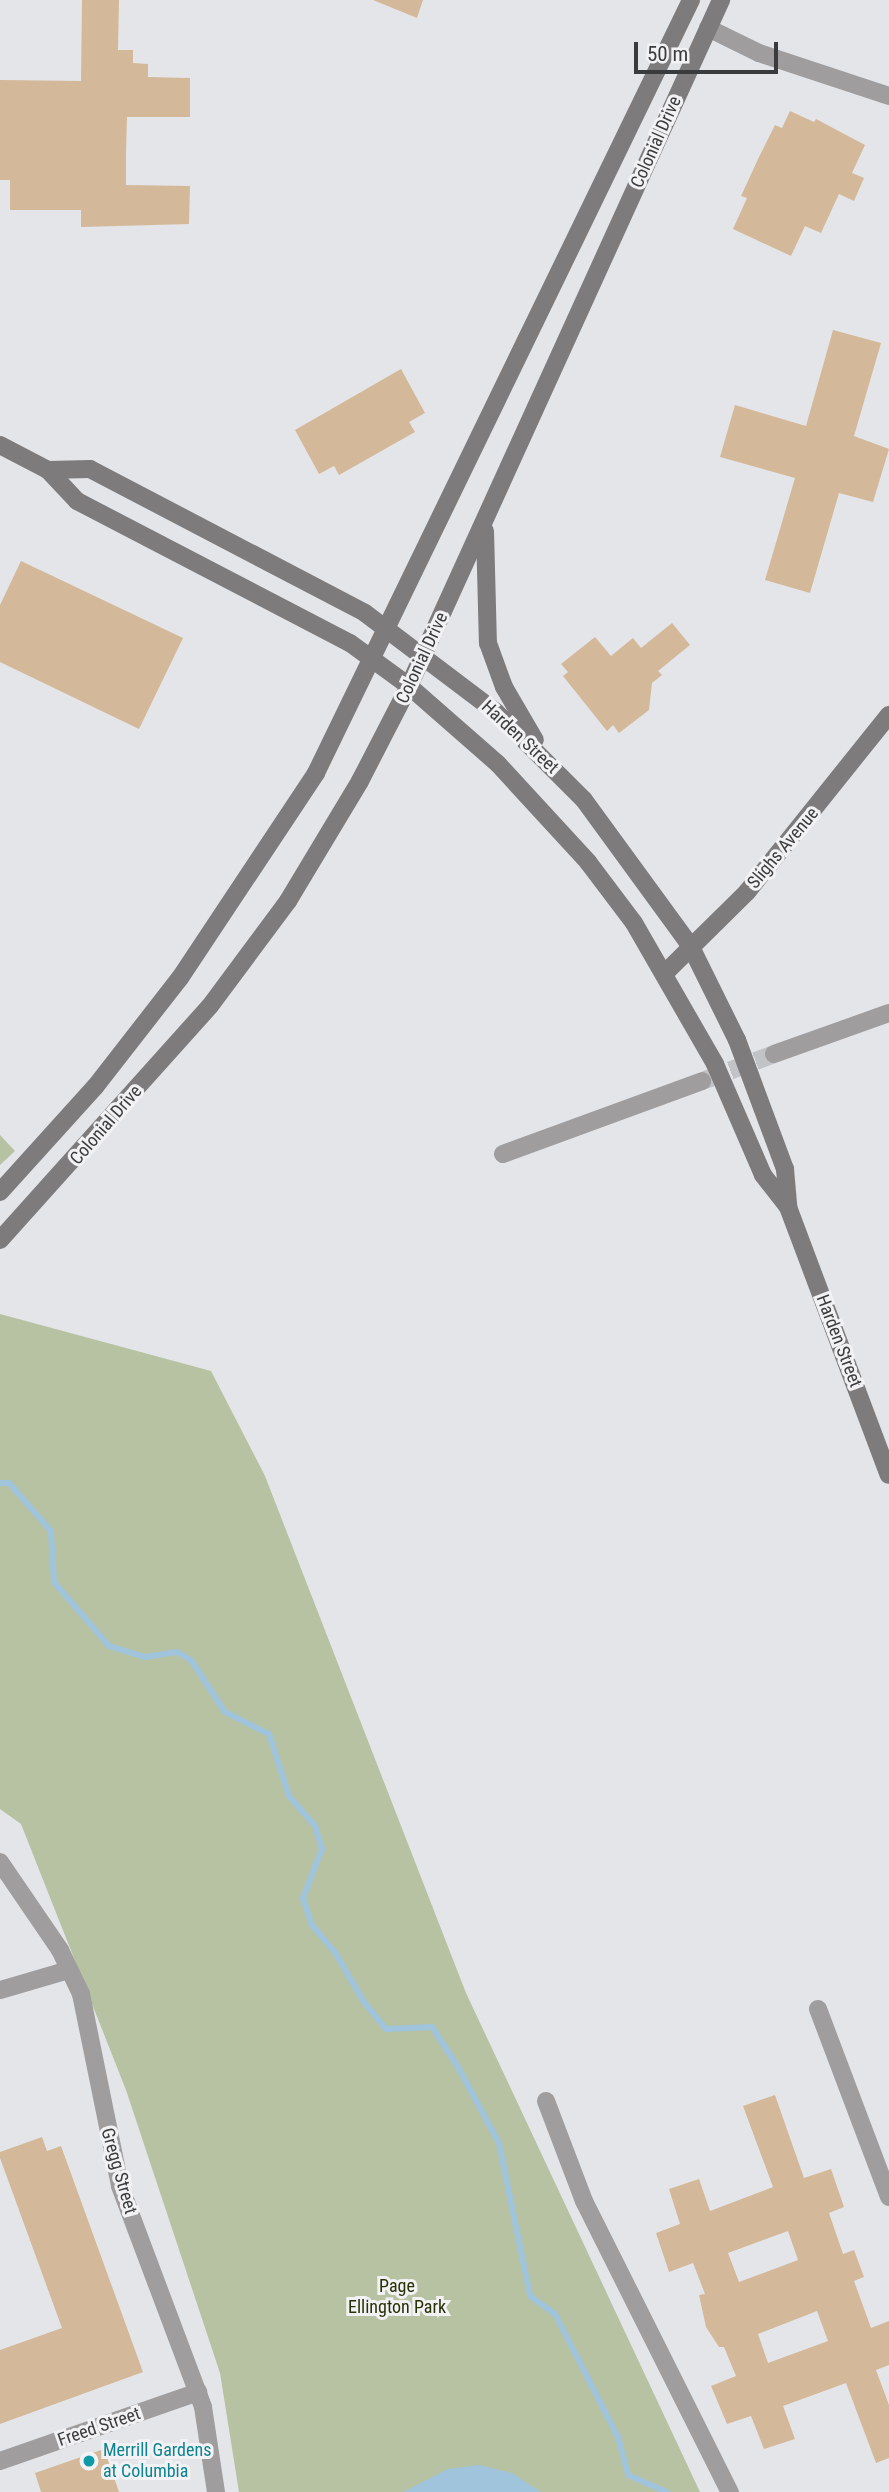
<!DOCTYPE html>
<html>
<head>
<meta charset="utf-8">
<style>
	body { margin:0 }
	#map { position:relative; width:889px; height:2492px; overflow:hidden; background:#e4e5e8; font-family:"Roboto Condensed",sans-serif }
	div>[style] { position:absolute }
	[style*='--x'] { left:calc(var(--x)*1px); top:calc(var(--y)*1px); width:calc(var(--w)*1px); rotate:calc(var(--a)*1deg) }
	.green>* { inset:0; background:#b6c2a2 }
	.water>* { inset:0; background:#a1c4dd }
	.stream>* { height:6px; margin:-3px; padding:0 3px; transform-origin:3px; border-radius:3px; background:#a1c4dd }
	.building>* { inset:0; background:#d4b89a }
	.street-tunnel>* { height:18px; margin-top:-9px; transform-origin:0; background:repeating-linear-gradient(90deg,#c2c3c6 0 18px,transparent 0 27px) }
	.street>* { height:18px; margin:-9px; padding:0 9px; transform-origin:9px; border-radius:9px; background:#9f9d9e }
	.secondary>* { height:18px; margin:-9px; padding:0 9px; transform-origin:9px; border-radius:9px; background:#7d7b7c }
	.dots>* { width:19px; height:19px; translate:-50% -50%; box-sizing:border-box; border:4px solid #f2f2f5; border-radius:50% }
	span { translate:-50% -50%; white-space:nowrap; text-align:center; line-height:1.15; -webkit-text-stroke:6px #f2f2f5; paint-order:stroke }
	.street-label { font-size:18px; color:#3a3b3c }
	.park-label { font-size:18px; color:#263106 }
	.culture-label { font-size:18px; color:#0d838f }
	.left { translate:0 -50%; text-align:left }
	.scale { position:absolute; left:634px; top:42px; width:144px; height:32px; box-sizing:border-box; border:4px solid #3a3b3c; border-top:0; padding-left:9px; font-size:21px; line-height:24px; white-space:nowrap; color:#3a3b3c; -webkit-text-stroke:5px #f2f2f5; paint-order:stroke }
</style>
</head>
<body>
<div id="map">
	<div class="green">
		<div style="clip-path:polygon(0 1135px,15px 1151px,0 1165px)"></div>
		<div style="clip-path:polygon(0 1314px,211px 1371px,265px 1476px,466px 1993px,700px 2492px,239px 2492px,220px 2373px,126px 2090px,21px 1824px,0 1809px)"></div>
	</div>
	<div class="water">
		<div style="clip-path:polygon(479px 2465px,512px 2473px,541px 2492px,403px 2492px,448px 2469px)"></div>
	</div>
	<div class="stream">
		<div style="--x:0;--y:1483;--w:9;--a:0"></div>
		<div style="--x:9;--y:1483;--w:64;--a:48.8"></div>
		<div style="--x:51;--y:1531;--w:51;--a:86.6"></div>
		<div style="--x:54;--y:1582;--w:84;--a:49.3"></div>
		<div style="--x:109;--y:1646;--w:38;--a:17"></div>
		<div style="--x:145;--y:1657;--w:32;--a:-9"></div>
		<div style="--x:177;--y:1652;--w:16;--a:30"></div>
		<div style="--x:191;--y:1660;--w:62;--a:56.8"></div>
		<div style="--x:225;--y:1712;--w:49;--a:26.6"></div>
		<div style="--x:269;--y:1734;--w:65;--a:72.1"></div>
		<div style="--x:289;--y:1796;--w:40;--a:49"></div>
		<div style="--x:315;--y:1826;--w:24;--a:73"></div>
		<div style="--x:322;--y:1849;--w:53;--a:111.2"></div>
		<div style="--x:303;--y:1898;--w:28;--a:72"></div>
		<div style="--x:312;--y:1925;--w:35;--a:50"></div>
		<div style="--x:335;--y:1952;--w:58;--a:59.9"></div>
		<div style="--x:364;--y:2002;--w:35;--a:51"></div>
		<div style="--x:386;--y:2029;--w:46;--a:-2.5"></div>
		<div style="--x:432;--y:2027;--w:48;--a:57"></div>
		<div style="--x:458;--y:2067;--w:86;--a:61.7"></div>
		<div style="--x:499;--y:2143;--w:156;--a:78.5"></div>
		<div style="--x:530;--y:2296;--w:31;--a:36"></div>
		<div style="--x:555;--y:2314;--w:138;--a:62.9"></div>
		<div style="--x:618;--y:2437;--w:39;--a:75"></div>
		<div style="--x:628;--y:2475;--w:43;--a:23.6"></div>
	</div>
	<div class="building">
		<div style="clip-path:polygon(82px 0,119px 0,118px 50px,133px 50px,133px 63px,148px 64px,148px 77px,190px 78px,190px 117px,127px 117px,126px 153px,126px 185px,190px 186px,189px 224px,81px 227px,81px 210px,10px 210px,10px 180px,0 180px,0 80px,81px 81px)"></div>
		<div style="clip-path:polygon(373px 0,423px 0,417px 18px)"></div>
		<div style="clip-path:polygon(790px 111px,814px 122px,816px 119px,865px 145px,852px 173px,864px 178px,854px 201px,839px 194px,821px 233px,805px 226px,791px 256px,733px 229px,747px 198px,741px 196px,759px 157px,775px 125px,782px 128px)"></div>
		<div style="clip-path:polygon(833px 330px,881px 343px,854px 436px,889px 449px,873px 502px,839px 493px,810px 593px,765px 580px,795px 478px,720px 457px,735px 405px,806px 426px)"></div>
		<div style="clip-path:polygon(401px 369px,425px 413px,409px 422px,415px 432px,339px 475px,334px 466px,319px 474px,295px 430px)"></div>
		<div style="clip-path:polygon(21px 561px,183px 638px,139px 729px,0 662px,0 605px)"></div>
		<div style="clip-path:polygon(672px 623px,690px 645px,658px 671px,662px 675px,652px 683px,649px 710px,619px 733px,613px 725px,607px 731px,563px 676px,568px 672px,561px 664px,595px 637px,611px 656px,633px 638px,641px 648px)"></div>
		<div style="clip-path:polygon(evenodd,775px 2095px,804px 2178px,831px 2169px,844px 2207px,829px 2213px,843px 2254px,854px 2250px,864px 2277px,854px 2281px,871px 2328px,889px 2321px,889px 2365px,876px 2370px,889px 2405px,889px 2458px,876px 2463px,846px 2383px,783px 2406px,795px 2439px,764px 2449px,751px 2416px,727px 2424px,711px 2386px,736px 2376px,724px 2347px,719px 2347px,706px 2327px,699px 2295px,705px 2294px,693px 2263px,669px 2272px,656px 2233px,680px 2224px,669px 2189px,699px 2179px,710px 2211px,773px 2187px,743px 2106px,775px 2095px,788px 2231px,798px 2260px,739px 2282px,728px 2253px,788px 2231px,775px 2095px,817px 2311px,828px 2341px,768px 2363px,758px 2334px,817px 2311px)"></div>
		<div style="clip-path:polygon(42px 2137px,47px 2151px,61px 2146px,143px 2372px,0 2424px,0 2350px,62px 2328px,0 2158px,0 2152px)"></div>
		<div style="clip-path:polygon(104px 2449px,119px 2492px,41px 2492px,35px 2473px)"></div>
	</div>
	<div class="street-tunnel">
		<div style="--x:705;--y:1080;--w:74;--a:-20.6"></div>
	</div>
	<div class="street">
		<div style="--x:708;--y:28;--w:57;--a:26.1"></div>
		<div style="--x:759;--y:53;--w:137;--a:18.3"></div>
		<div style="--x:774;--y:1054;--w:122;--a:-19.6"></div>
		<div style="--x:503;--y:1154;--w:212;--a:-20.1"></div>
		<div style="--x:0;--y:1862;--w:107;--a:55.7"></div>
		<div style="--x:60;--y:1950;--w:49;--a:64.5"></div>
		<div style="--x:81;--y:1994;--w:196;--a:78.5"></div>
		<div style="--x:120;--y:2186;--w:236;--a:69.4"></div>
		<div style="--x:203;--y:2407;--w:86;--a:81.3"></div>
		<div style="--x:0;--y:1990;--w:72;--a:-16.2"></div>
		<div style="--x:818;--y:2009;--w:201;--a:69.3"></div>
		<div style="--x:546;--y:2101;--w:107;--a:69.2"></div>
		<div style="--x:584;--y:2201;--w:326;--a:63.4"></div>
		<div style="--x:0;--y:2461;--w:210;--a:-19.2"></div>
	</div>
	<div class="secondary">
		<div style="--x:0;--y:445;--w:54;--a:27.5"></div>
		<div style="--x:48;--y:470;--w:42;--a:46.9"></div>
		<div style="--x:77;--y:501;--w:308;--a:27.5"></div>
		<div style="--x:350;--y:643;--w:73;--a:36.1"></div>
		<div style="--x:409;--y:686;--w:118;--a:41.2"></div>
		<div style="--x:498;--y:764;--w:133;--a:47.4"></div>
		<div style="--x:588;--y:862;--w:76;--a:53"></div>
		<div style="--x:634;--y:923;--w:163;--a:60.1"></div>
		<div style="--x:715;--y:1064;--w:121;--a:66.6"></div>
		<div style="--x:763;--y:1175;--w:41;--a:52"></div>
		<div style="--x:48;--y:470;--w:42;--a:-1.4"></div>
		<div style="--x:90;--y:469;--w:310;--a:27.6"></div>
		<div style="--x:365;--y:613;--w:164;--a:37.1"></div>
		<div style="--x:496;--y:712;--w:124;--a:45"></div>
		<div style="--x:584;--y:800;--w:182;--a:53.9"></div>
		<div style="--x:691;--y:947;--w:104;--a:63.7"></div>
		<div style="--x:737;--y:1040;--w:138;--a:69.6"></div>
		<div style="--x:785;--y:1169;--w:38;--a:85"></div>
		<div style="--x:788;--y:1207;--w:286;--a:69.4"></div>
		<div style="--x:485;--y:531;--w:112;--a:88.5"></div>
		<div style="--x:488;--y:643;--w:47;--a:70"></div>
		<div style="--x:504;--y:687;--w:61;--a:59.7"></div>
		<div style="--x:666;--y:972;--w:114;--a:-44.6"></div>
		<div style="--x:747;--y:892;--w:227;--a:-51.3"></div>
		<div style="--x:0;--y:1192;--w:142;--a:-47.9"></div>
		<div style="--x:95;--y:1087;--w:138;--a:-52.1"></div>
		<div style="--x:180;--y:978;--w:246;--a:-56.4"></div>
		<div style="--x:316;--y:773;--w:859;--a:-64.12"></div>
		<div style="--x:0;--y:1240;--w:314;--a:-48.1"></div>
		<div style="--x:210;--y:1006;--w:131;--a:-53.4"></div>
		<div style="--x:288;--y:901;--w:140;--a:-59"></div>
		<div style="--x:360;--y:781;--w:107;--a:-62.7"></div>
		<div style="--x:409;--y:686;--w:754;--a:-65.54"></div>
	</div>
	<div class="dots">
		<div style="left:89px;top:2461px;background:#0f9aa8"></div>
	</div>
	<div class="street-label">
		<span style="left:656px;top:142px;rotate:-66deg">Colonial Drive</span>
		<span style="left:422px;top:658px;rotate:-65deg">Colonial Drive</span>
		<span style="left:520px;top:737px;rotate:43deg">Harden Street</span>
		<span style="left:783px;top:848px;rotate:-50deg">Slighs Avenue</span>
		<span style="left:106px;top:1125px;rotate:-49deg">Colonial Drive</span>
		<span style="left:839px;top:1341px;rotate:69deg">Harden Street</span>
		<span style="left:119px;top:2171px;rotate:74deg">Gregg Street</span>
		<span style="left:99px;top:2427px;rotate:-19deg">Freed Street</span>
	</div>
	<div class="park-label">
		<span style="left:397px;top:2297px">Page<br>Ellington Park</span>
	</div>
	<div class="culture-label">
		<span class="left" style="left:103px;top:2461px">Merrill Gardens<br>at Columbia</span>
	</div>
	<div class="scale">50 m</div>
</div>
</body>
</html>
